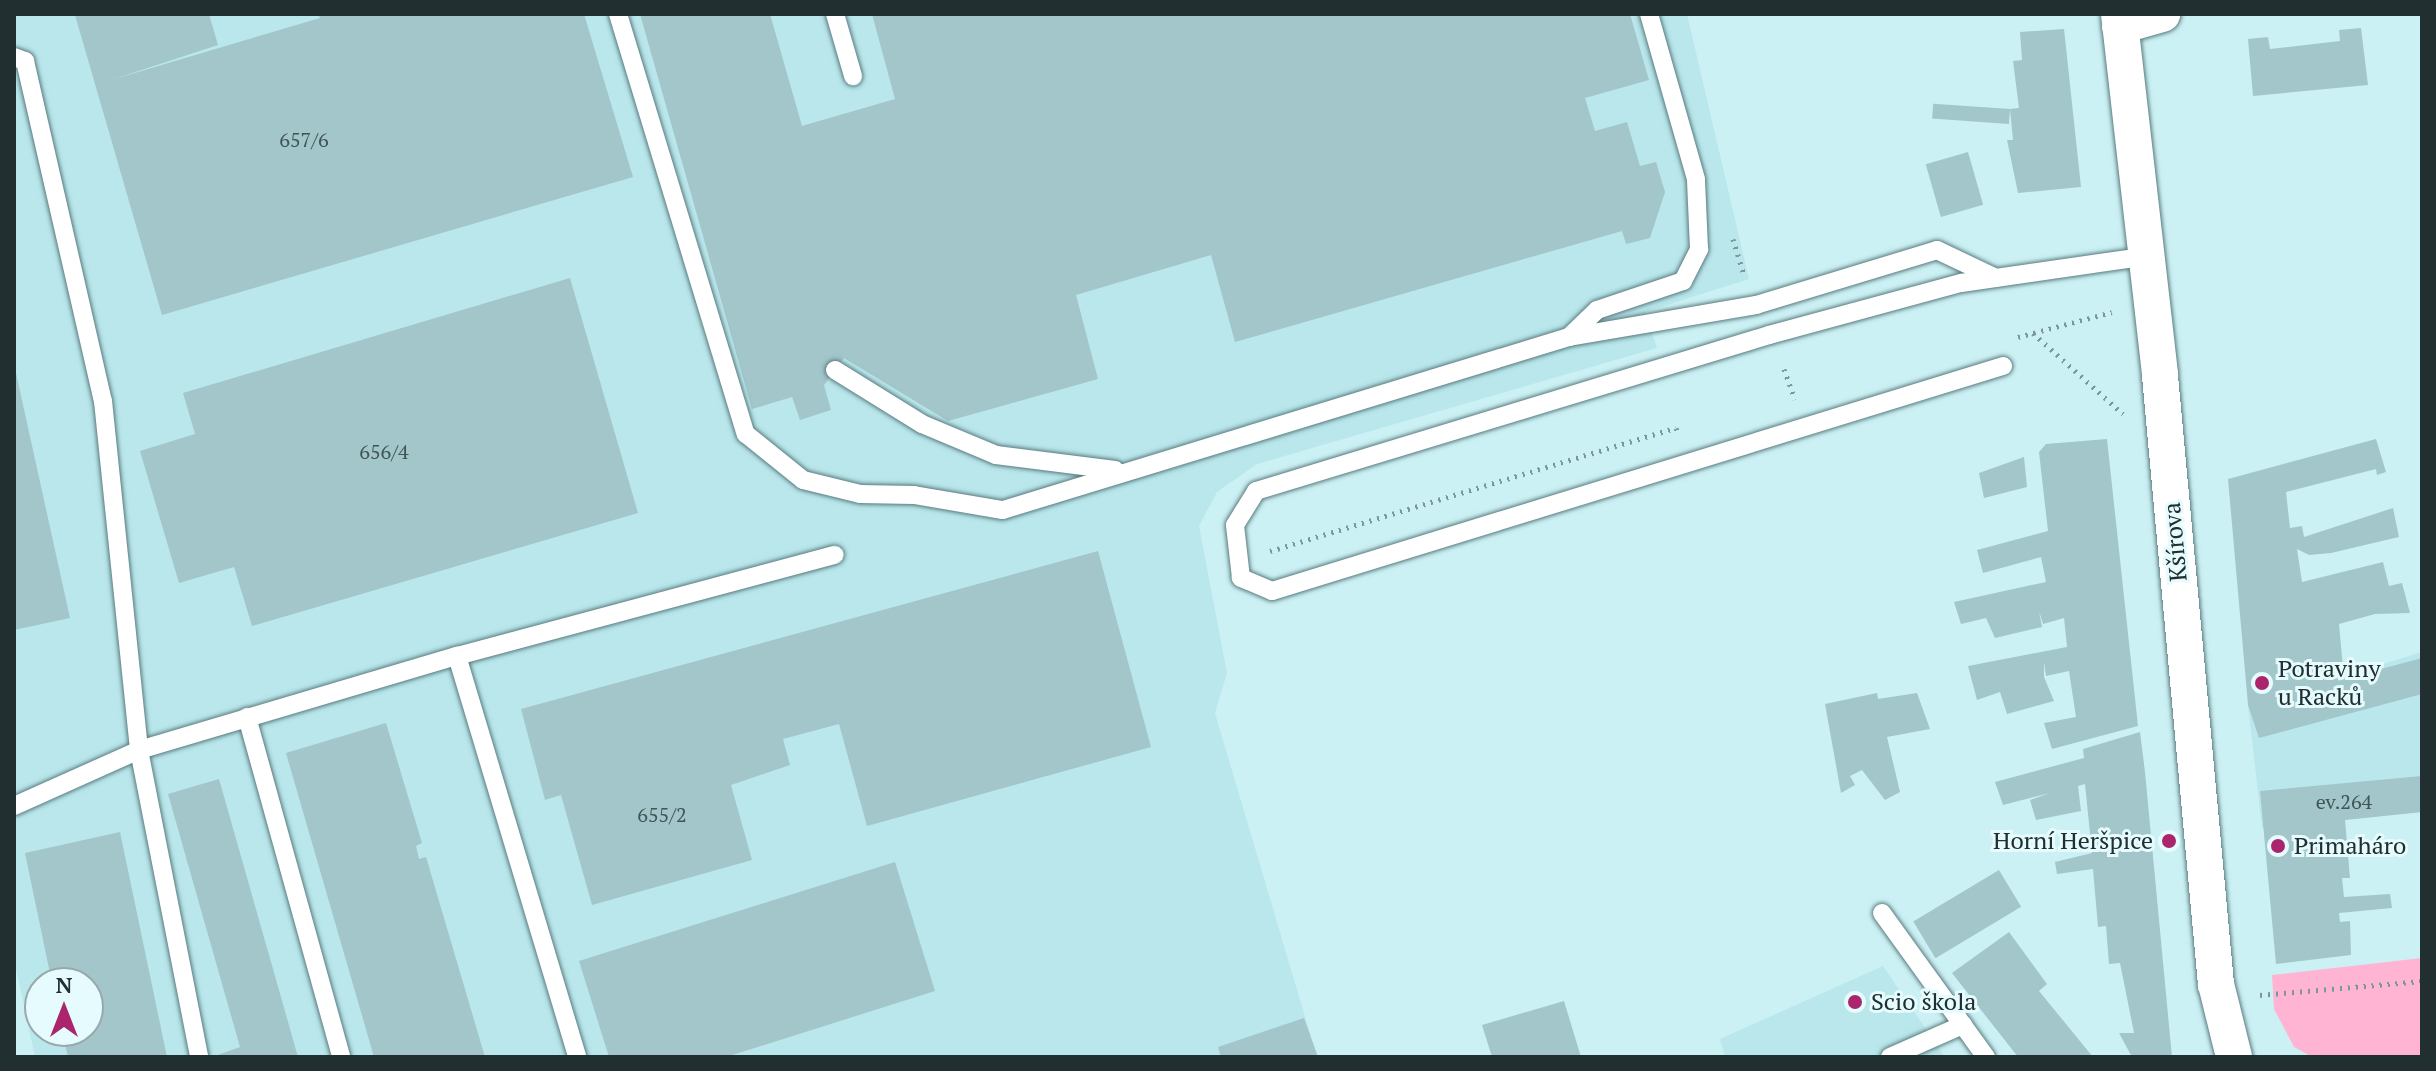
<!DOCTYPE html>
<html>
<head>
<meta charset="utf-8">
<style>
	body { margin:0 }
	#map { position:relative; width:2436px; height:1071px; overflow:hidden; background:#ccf1f4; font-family:"PT Serif",serif }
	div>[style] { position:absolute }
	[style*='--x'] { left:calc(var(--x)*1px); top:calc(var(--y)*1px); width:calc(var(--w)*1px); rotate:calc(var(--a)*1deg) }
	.built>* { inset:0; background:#b9e7ec }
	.green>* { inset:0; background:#feb4d2 }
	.building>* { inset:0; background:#a2c6ca; transform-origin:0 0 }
	.path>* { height:5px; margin-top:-2.5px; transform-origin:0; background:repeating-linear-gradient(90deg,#7d9799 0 2px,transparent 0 8px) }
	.roads { filter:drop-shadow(0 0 2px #597b7f) drop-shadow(0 0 2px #597b7f) }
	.service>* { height:18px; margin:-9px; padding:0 9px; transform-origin:9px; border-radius:9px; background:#fff }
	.minor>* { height:36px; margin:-18px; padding:0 18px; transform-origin:18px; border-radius:18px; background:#fff }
	.dots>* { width:22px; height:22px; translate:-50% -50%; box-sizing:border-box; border:4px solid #e5fbfd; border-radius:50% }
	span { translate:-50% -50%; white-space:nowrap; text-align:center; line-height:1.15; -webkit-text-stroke:6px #e5fbfd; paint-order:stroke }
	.number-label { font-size:20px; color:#415556 }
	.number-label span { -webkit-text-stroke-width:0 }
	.street-label { font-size:24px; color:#212f30 }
	.poi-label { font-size:24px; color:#212f30 }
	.left { translate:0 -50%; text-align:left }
	.right { translate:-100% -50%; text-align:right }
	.frame { position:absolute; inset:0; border:16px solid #212f30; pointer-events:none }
	.north { position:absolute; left:24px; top:967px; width:80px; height:80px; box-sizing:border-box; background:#e5fbfd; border:2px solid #97a9ab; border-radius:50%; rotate:0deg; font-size:22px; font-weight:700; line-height:32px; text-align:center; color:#212f30 }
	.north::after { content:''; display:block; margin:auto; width:28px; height:36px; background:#ab256d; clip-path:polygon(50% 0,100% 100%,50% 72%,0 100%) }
</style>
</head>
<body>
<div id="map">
	<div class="built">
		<div style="clip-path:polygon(evenodd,14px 14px,1687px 14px,1749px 279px,1645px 312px,1657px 348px,1257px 464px,1217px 492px,1199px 526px,1227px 673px,1215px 713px,1317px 1057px,35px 1057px,14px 959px,14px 14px,40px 983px,88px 983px,88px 1031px,40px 1031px,40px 983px)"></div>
		<div style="clip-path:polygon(2422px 652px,2422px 812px,2262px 828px,2248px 705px)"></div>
		<div style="clip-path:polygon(1883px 966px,1945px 1057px,1725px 1057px,1720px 1039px)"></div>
	</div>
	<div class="green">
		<div style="clip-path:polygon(2422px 958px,2422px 1057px,2312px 1057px,2294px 1047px,2274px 1009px,2272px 975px)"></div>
	</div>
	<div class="building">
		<div style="clip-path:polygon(209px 14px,218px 45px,111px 80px,320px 18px,318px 14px,584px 14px,633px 177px,162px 315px,75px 15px)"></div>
		<div style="clip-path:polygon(640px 14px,770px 14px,802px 126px,895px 99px,872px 14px,1630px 14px,1649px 80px,1585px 98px,1595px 131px,1627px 122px,1640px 166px,1656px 162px,1665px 192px,1650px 238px,1626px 244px,1622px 231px,1235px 342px,1211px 255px,1076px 295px,1098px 379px,948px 421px,844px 358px,824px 385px,831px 410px,800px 420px,792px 397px,752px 409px)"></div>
		<div style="clip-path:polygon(2361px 28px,2368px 85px,2253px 96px,2248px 39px,2268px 37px,2270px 49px,2340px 41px,2339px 30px)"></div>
		<div style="clip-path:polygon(2064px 29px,2081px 187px,2018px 193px,2007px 140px,2013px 140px,2010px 109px,2019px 108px,2013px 61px,2022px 60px,2020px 32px)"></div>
		<div style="left:2010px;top:109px;width:15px;height:77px;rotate:94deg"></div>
		<div style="left:1968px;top:152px;width:55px;height:44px;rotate:74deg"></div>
		<div style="clip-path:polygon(570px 278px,638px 513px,252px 626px,234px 567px,179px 583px,140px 451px,195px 434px,183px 393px)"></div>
		<div style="clip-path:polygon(14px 364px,70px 618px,14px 630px)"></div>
		<div style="clip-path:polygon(2107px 439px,2138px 726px,2052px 749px,2044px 723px,2076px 717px,2069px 671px,2046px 676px,2044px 662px,2044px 677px,2054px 701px,2007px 714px,2000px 692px,1977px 700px,1968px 666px,2067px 647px,2064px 618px,2043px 624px,2039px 611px,2042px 627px,1995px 638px,1986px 618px,1961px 624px,1954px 602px,2046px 582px,2041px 557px,1983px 573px,1977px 550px,2048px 531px,2039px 452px,2046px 444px)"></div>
		<div style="clip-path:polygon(2376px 439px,2386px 472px,2377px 475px,2376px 469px,2286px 492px,2290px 528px,2302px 526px,2304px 537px,2393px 508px,2399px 537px,2331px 553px,2309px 555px,2297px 549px,2302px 582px,2383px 562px,2389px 586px,2402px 583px,2410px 613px,2375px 614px,2339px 624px,2344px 679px,2422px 658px,2422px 694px,2259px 738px,2248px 705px,2228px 479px)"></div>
		<div style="clip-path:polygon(2024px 457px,2027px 487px,1984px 498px,1979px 473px)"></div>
		<div style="clip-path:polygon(1098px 551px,1151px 747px,867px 826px,839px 724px,783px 739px,790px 765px,731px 785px,752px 860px,592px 905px,561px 795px,545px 800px,521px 709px)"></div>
		<div style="clip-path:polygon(1877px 693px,1878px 699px,1917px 693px,1930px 729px,1887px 737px,1900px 792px,1885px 800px,1862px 770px,1850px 776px,1855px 785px,1841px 793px,1825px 704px)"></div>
		<div style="clip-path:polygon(386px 723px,422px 843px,416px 846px,419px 859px,426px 857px,485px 1057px,374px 1057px,286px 753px)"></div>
		<div style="clip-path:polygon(2140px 732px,2145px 772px,2172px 1057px,2132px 1057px,2119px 1033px,2134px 1033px,2120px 963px,2109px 964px,2106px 926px,2098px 927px,2093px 869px,2057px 874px,2055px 862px,2092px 853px,2085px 784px,2078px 786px,2081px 811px,2036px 820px,2030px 800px,2050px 793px,2003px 805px,1995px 782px,2084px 758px,2083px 749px)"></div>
		<div style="clip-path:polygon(2422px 776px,2422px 812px,2345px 820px,2350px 878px,2342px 878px,2344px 897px,2390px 894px,2392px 908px,2339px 913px,2340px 922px,2350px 921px,2351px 955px,2276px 964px,2260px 791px)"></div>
		<div style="clip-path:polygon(219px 779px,298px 1057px,212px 1057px,240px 1047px,168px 794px)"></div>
		<div style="clip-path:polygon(120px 832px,167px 1057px,68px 1057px,62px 1031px,88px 1031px,88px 983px,52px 983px,25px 853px)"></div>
		<div style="clip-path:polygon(895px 862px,935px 991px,726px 1057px,609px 1057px,579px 961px)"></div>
		<div style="left:1999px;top:870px;width:43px;height:100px;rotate:59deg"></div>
		<div style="clip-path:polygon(2009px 932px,2047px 984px,2039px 991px,2093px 1057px,2018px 1057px,1952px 973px)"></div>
		<div style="clip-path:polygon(1564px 1001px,1581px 1057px,1492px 1057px,1482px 1025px)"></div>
		<div style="clip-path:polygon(1304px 1018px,1318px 1057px,1221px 1057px,1218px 1047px)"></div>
	</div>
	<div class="path">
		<div style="--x:1733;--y:239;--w:39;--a:73"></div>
		<div style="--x:2033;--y:333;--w:121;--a:42"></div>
		<div style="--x:2018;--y:337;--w:97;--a:-14.9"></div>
		<div style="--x:1784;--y:369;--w:32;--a:70"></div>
		<div style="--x:1270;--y:551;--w:424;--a:-16.9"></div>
		<div style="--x:1676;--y:428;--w:5;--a:68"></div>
		<div style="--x:2260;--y:995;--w:163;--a:-4.9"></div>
	</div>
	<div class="roads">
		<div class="service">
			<div style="--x:618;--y:14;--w:439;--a:73.1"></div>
			<div style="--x:746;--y:434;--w:73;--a:38.9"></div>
			<div style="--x:803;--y:480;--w:59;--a:13.8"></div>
			<div style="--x:860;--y:494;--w:54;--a:1.1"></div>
			<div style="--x:914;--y:495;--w:90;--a:9.6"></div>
			<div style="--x:1003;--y:510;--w:592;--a:-17"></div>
			<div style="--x:1569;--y:337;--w:190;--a:-9.7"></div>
			<div style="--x:1756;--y:305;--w:189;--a:-16.9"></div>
			<div style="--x:1937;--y:250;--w:65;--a:25.4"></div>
			<div style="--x:835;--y:14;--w:65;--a:73.8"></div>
			<div style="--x:14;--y:57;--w:12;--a:20"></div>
			<div style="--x:25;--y:61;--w:349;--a:77.1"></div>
			<div style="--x:103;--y:401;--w:351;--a:84.1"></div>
			<div style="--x:139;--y:750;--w:313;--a:78.9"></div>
			<div style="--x:1569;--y:337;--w:39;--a:-44"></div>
			<div style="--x:1597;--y:310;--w:91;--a:-18.6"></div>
			<div style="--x:1683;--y:281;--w:36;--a:-63"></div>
			<div style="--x:1699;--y:249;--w:70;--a:-92.5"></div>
			<div style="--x:1696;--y:179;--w:172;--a:-105.9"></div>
			<div style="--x:2003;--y:366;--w:765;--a:162.89"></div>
			<div style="--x:1272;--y:591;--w:34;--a:-157"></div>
			<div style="--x:1241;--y:578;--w:53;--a:-96.5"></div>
			<div style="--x:1235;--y:525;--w:40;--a:-58"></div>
			<div style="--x:1256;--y:491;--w:536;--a:-16.91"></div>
			<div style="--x:1769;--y:335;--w:199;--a:-15.2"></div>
			<div style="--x:1961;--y:283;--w:189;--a:-8.2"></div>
			<div style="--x:835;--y:370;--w:102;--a:31.8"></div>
			<div style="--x:922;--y:424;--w:80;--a:22.7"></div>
			<div style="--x:996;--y:455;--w:120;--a:7.2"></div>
			<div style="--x:457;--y:656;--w:419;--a:73.3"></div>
			<div style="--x:247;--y:717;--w:353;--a:74.5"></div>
			<div style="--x:14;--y:806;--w:137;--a:-24.1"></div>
			<div style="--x:139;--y:750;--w:332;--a:-16.5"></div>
			<div style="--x:457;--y:656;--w:391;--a:-15"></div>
			<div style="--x:1882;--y:913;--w:178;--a:54.2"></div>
			<div style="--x:1890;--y:1057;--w:80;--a:-23.7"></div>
		</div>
		<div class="minor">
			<div style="--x:2119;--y:14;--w:364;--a:83.5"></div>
			<div style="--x:2160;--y:376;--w:611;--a:84.74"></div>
			<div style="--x:2216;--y:984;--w:75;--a:76.1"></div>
			<div style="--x:2120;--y:26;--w:44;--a:-15.9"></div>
		</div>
	</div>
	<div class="dots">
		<div style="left:2262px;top:683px;background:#ab256d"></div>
		<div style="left:2169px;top:841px;background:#ab256d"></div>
		<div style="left:2278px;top:846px;background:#ab256d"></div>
		<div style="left:1855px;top:1002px;background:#ab256d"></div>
	</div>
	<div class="number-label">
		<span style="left:304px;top:139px">657/6</span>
		<span style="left:384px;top:451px">656/4</span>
		<span style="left:2344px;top:801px">ev.264</span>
		<span style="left:662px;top:814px">655/2</span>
	</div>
	<div class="street-label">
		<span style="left:2175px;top:542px;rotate:-95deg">Kšírova</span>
	</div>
	<div class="poi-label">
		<span class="left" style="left:2278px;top:683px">Potraviny<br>u Racků</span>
		<span class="right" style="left:2153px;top:841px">Horní Heršpice</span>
		<span class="left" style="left:2294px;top:846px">Primaháro</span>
		<span class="left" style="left:1871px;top:1002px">Scio škola</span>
	</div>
	<div class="frame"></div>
	<div class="north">N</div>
</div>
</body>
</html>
